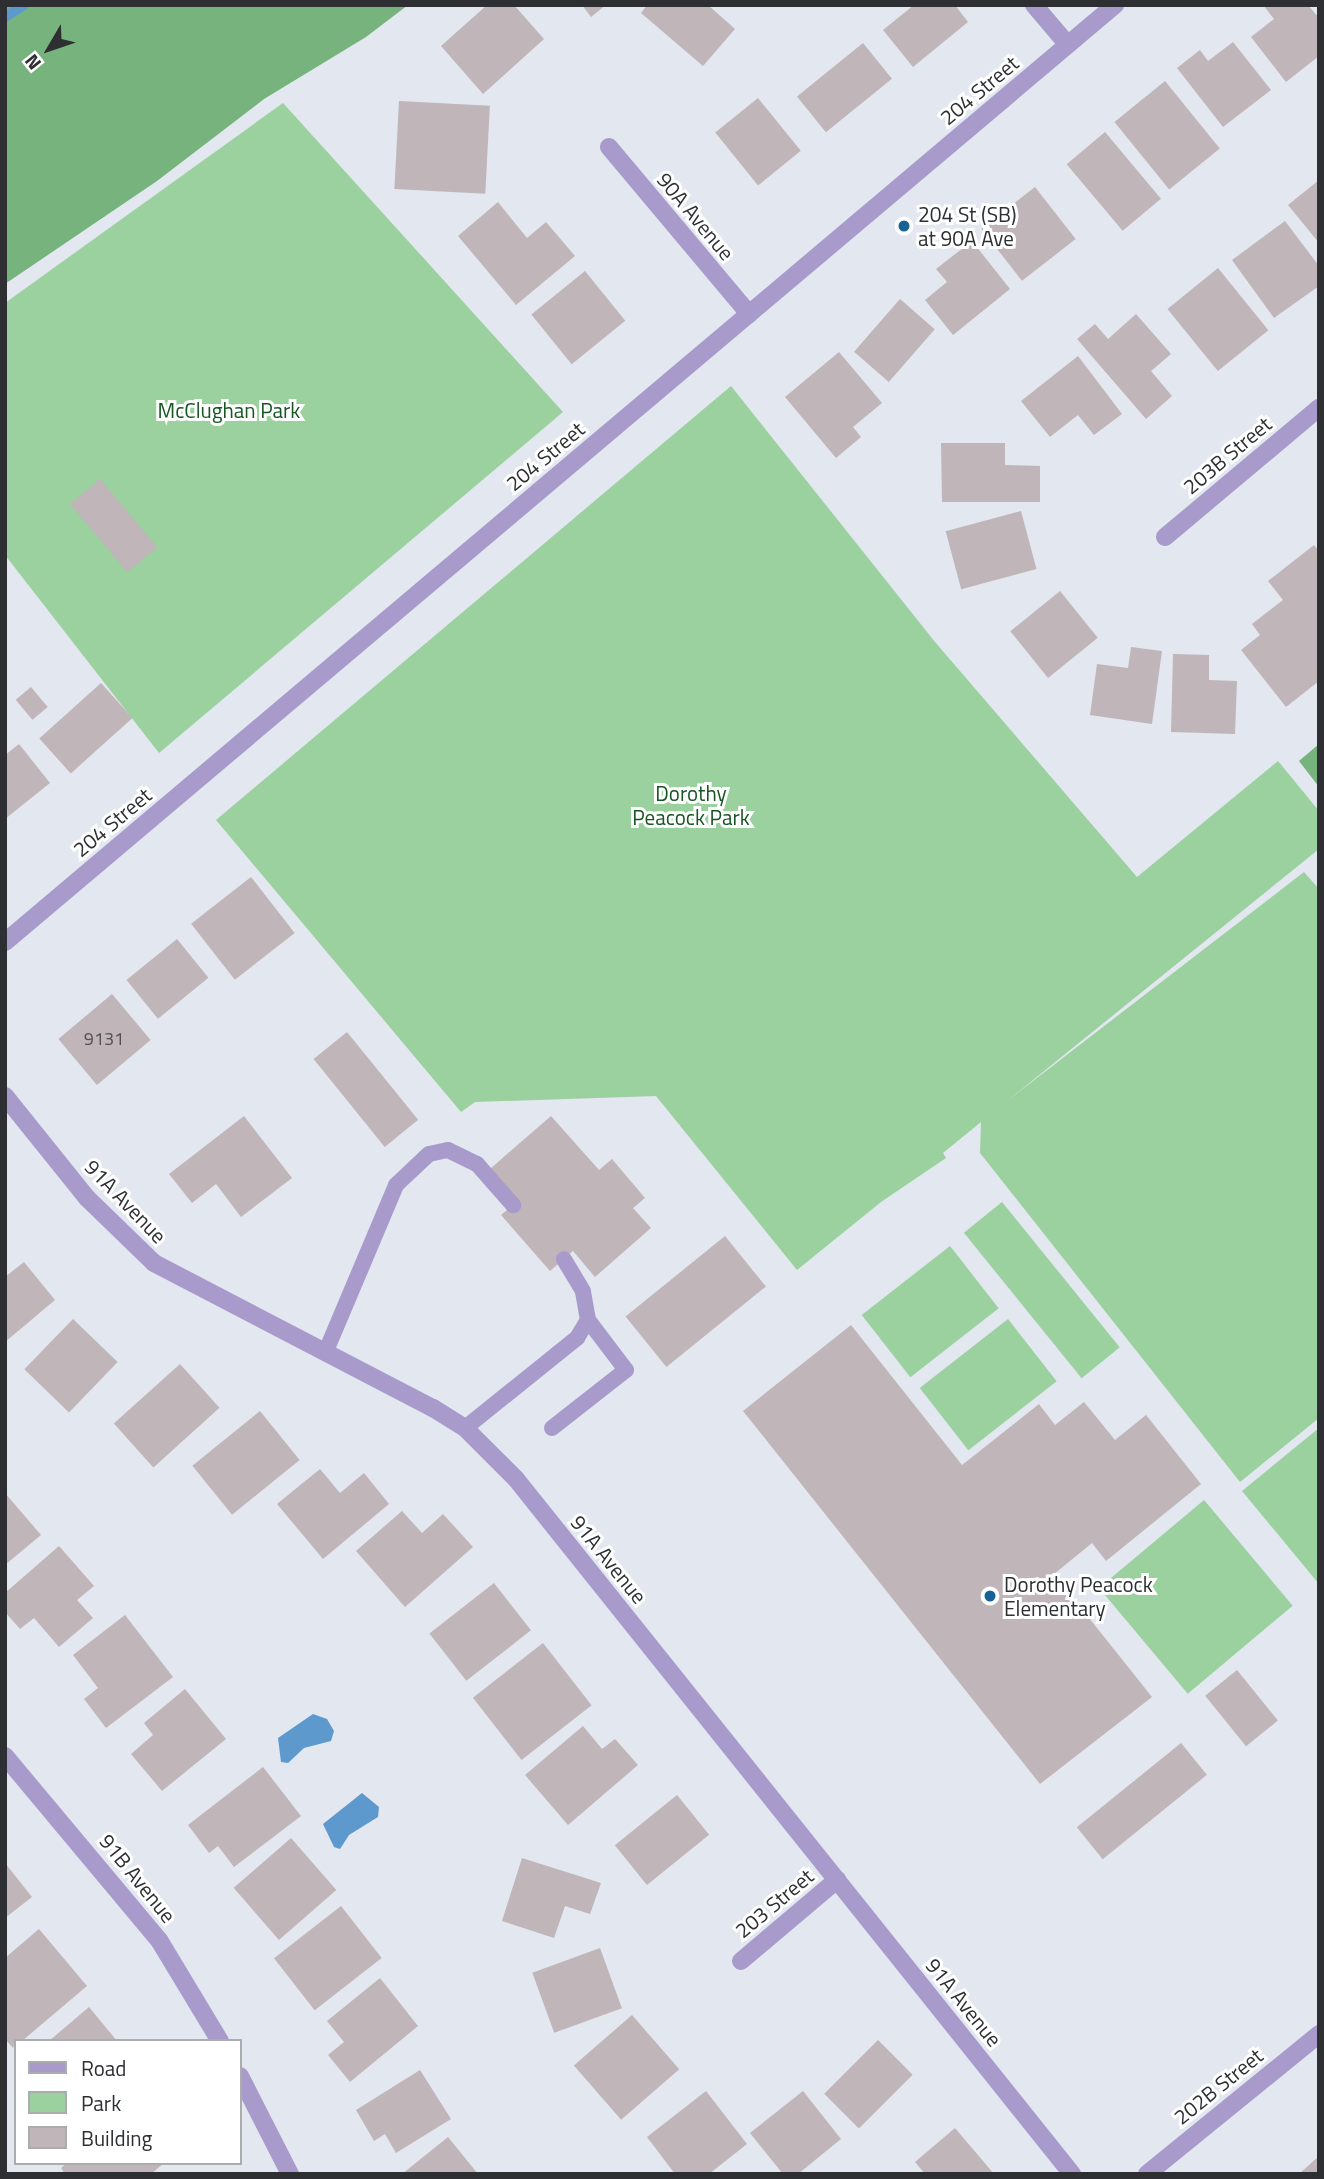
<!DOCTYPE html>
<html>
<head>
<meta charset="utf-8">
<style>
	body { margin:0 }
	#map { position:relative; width:1324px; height:2179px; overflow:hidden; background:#e2e7f0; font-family:"Titillium Web",sans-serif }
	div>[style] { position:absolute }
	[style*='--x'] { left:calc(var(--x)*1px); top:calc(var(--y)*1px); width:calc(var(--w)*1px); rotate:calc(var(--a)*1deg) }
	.green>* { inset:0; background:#9bd09f; transform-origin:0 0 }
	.forest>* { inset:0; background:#77b37c }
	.water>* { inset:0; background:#5d99cd }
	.stream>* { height:10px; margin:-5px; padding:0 5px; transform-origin:5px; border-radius:5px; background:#5d99cd }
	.building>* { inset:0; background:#c0b5b9; transform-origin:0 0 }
	.service>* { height:16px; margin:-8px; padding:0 8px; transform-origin:8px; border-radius:8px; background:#a89bcc }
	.minor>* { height:18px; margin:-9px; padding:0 9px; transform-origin:9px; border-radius:9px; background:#a89bcc }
	.tertiary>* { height:18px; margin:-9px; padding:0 9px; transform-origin:9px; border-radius:9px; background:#a89bcc }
	.dots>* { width:19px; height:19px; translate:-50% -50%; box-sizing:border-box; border:4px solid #fff; border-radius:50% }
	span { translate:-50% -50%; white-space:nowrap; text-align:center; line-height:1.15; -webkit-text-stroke:6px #fff; paint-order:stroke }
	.number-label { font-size:18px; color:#525054 }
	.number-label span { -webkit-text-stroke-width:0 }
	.street-label { font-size:21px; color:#2d2f32 }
	.poi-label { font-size:21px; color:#2d2f32 }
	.left { translate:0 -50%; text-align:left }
	.park-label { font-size:21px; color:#165622 }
	.frame { position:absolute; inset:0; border:7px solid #2d2f32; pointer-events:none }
	.legend { position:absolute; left:14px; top:2039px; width:228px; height:126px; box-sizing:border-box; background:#fff; border:2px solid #abacad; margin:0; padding:9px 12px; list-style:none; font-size:21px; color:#2d2f32 }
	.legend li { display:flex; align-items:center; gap:14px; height:35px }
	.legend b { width:35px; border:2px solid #abacad }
	.north { position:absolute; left:14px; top:14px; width:70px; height:70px; -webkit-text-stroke:5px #fff; paint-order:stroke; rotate:231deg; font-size:19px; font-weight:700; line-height:28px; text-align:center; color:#2d2f32 }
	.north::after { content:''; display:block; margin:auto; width:24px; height:32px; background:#2d2f32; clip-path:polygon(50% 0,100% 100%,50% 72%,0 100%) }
</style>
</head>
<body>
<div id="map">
	<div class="green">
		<div style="clip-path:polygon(283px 103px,563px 412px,159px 753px,5px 555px,5px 303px)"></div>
		<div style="clip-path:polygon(731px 386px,935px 642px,1137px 877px,1278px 761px,1319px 811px,1319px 849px,1007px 1101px,1304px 872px,1319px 889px,1319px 1418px,1240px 1482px,980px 1153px,981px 1122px,943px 1153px,946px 1158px,881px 1202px,797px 1270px,656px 1096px,475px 1102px,461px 1112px,216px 820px)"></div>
		<div style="left:1002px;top:1202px;width:187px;height:49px;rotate:51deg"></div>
		<div style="left:950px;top:1246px;width:79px;height:112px;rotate:52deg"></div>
		<div style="left:1008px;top:1319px;width:79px;height:112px;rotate:52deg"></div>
		<div style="clip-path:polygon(1319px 1428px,1319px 1584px,1242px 1491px)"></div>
		<div style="left:1204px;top:1500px;width:138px;height:137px;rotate:50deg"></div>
	</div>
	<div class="forest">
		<div style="clip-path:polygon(5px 5px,408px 5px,366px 37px,264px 99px,157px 181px,5px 284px)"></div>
		<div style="clip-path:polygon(1319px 744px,1319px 787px,1299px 761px)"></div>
	</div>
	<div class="water">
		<div style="clip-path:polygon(313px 1714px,327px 1719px,334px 1731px,331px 1741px,304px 1748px,288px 1763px,281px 1762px,278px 1738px)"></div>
		<div style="clip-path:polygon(362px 1793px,379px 1807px,378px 1817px,349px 1835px,340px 1849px,334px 1847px,323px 1824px)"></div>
	</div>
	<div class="stream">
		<div style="--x:5;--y:17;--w:22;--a:-32"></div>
	</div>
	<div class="building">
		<div style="clip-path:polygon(487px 5px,514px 5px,544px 39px,483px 94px,441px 46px)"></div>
		<div style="clip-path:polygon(582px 5px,606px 5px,591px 17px)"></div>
		<div style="clip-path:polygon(647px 5px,708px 5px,735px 29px,703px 66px,641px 13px)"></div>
		<div style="clip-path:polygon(914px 5px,955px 5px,968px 22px,913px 67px,883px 30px)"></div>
		<div style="clip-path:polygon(1263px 5px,1308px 5px,1319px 18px,1319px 56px,1286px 82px,1251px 37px,1274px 19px)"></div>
		<div style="clip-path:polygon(1233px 42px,1271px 90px,1223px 127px,1177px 68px,1200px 50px,1208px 61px)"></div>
		<div style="left:863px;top:43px;width:46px;height:85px;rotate:51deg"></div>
		<div style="left:1165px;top:81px;width:87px;height:65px;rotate:51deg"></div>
		<div style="left:758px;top:98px;width:68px;height:55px;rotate:51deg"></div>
		<div style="left:399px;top:101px;width:91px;height:88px;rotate:3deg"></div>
		<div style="left:1105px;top:132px;width:87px;height:50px;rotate:50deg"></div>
		<div style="clip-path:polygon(1319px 180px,1319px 243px,1288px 205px)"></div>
		<div style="left:1035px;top:187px;width:66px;height:68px;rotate:52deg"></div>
		<div style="clip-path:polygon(498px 202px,527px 238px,546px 222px,575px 256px,516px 305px,458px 236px)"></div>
		<div style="clip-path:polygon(1285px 221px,1319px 266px,1319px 286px,1274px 318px,1232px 260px)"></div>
		<div style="clip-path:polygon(972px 241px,1010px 289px,953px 335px,925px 300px,947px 282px,936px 269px)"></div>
		<div style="left:1218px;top:268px;width:80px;height:65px;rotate:51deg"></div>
		<div style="left:585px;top:271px;width:64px;height:69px;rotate:51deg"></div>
		<div style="left:900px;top:299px;width:46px;height:70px;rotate:41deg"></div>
		<div style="clip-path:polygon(1136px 314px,1171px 354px,1151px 371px,1172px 396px,1146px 419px,1077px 339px,1095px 324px,1108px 339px)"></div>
		<div style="clip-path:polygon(839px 352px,882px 403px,853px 427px,861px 437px,836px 458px,785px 397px)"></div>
		<div style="clip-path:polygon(1078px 356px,1122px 414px,1094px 435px,1078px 415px,1050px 437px,1021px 401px)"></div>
		<div style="clip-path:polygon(941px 443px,1005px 443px,1005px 465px,1040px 466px,1040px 502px,942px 502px)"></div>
		<div style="left:100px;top:479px;width:89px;height:39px;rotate:50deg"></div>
		<div style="left:1021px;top:511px;width:60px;height:78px;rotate:75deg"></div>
		<div style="clip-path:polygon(1314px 545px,1319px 551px,1319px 681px,1286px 707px,1241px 650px,1260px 635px,1252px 624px,1283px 600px,1268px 581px)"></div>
		<div style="left:1060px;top:591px;width:60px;height:64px;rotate:51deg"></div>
		<div style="clip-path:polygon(1131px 647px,1162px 651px,1152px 724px,1090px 715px,1097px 664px,1128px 668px)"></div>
		<div style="clip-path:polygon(1173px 654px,1209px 655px,1209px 680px,1237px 681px,1235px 734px,1171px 732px)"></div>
		<div style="left:101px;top:683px;width:47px;height:83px;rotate:48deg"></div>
		<div style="left:31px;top:687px;width:26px;height:20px;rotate:50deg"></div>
		<div style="clip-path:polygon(19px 744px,50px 783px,5px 819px,5px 755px)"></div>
		<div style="left:251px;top:877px;width:71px;height:76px;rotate:52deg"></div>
		<div style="left:177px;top:939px;width:50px;height:65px;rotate:51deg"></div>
		<div style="left:112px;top:994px;width:60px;height:70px;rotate:50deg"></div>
		<div style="left:347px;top:1032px;width:113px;height:43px;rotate:51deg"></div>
		<div style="clip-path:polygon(244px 1116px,292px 1178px,241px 1217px,216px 1184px,192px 1203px,169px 1174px)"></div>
		<div style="clip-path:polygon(551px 1116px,599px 1170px,612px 1159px,645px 1198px,633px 1208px,651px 1228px,595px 1277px,573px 1251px,550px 1271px,501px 1215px,518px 1201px,490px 1169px)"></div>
		<div style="left:725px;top:1236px;width:65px;height:128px;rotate:51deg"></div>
		<div style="clip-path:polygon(24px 1262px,55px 1300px,5px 1342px,5px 1277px)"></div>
		<div style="left:73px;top:1319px;width:62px;height:70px;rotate:44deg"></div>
		<div style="clip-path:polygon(851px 1325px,962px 1465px,1039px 1404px,1055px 1425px,1084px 1402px,1115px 1440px,1146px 1415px,1201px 1484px,1106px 1561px,1092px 1543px,1054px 1574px,1152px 1697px,1040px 1784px,743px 1411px)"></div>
		<div style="left:180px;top:1364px;width:59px;height:89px;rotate:48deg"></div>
		<div style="left:260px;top:1411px;width:63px;height:87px;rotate:51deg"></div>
		<div style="clip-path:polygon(320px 1469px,340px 1493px,364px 1473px,389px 1504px,323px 1559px,277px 1504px)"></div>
		<div style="clip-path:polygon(5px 1493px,41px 1535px,5px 1565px)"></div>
		<div style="clip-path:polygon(402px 1511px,422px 1533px,443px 1514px,473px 1547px,405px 1607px,356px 1551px)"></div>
		<div style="clip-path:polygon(59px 1546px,94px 1586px,77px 1600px,93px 1618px,59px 1647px,34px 1618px,20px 1629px,5px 1612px,5px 1593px)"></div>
		<div style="left:494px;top:1583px;width:60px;height:82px;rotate:52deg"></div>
		<div style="clip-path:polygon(125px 1615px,173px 1677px,106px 1728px,84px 1699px,98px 1688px,73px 1655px)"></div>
		<div style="left:543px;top:1643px;width:79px;height:89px;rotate:52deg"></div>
		<div style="left:1237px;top:1670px;width:65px;height:41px;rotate:51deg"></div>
		<div style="clip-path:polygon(185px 1689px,226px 1739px,162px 1791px,131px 1754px,153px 1735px,144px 1723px)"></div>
		<div style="clip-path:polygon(583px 1726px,602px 1749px,615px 1739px,638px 1765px,568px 1825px,525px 1775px)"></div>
		<div style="left:1181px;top:1743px;width:41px;height:134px;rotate:51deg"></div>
		<div style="clip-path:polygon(263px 1767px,301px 1816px,234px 1867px,218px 1846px,209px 1853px,188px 1825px)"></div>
		<div style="left:677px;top:1795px;width:51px;height:80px;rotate:51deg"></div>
		<div style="left:291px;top:1838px;width:69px;height:76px;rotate:49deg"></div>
		<div style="clip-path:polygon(522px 1858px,601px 1883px,590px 1914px,565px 1906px,554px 1938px,502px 1921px)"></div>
		<div style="clip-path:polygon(5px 1863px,32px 1897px,5px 1918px)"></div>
		<div style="left:341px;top:1906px;width:66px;height:85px;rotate:52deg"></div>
		<div style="clip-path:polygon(39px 1929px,87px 1986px,22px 2041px,16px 2041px,13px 2048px,5px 2039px,5px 1958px)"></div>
		<div style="left:600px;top:1948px;width:64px;height:72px;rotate:70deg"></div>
		<div style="clip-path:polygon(380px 1978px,418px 2026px,350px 2082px,328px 2055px,344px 2042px,327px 2021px)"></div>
		<div style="clip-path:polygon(89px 2007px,117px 2041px,49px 2041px)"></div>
		<div style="left:632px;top:2015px;width:72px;height:77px;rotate:49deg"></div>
		<div style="left:878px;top:2040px;width:49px;height:76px;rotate:45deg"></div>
		<div style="clip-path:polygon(420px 2070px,451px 2119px,396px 2153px,385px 2134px,374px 2141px,356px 2110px)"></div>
		<div style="clip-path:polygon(706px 2091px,747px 2144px,709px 2174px,675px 2174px,647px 2137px)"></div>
		<div style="clip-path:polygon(803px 2091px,841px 2139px,798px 2174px,783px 2174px,750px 2133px)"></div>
		<div style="clip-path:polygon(955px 2128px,994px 2174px,925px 2174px,915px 2162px)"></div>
		<div style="clip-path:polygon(448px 2137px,478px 2174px,402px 2174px)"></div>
		<div style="clip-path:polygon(1319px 2156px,1319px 2174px,1299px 2174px)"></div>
		<div style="clip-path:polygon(67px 2163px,164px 2163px,151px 2174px,65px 2174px,61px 2168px)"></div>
	</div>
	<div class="service">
		<div style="--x:326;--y:1351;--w:180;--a:-67.1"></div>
		<div style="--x:396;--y:1185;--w:45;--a:-43.2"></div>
		<div style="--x:429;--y:1154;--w:19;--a:-12"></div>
		<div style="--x:448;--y:1150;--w:32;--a:26"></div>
		<div style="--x:477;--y:1164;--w:55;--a:48.7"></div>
		<div style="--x:465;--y:1428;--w:144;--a:-38.8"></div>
		<div style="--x:577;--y:1338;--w:21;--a:-59"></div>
		<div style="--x:588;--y:1320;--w:29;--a:-100"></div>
		<div style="--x:583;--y:1291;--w:37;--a:-121"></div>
		<div style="--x:552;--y:1428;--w:94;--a:-38.1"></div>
		<div style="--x:626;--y:1370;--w:63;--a:-127.2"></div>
	</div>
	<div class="minor">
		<div style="--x:1034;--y:5;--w:52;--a:49.6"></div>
		<div style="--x:609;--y:147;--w:218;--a:50"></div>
		<div style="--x:1165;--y:537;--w:201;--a:-40"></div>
		<div style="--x:5;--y:1096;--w:131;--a:51.2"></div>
		<div style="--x:87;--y:1198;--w:93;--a:44.1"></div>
		<div style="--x:154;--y:1263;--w:314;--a:27.5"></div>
		<div style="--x:433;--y:1408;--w:38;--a:32"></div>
		<div style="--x:465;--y:1428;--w:72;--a:45"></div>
		<div style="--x:516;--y:1479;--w:890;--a:51.34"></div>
		<div style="--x:5;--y:1756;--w:240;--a:50.1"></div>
		<div style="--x:159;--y:1940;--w:118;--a:58.9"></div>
		<div style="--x:741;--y:1961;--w:126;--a:-40.2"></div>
		<div style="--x:240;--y:2076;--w:110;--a:63"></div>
		<div style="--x:1147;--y:2174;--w:222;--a:-39.1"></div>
	</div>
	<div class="tertiary">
		<div style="--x:5;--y:942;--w:1453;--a:-40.17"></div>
	</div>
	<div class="dots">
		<div style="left:904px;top:226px;background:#196296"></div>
		<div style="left:990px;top:1596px;background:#196296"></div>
	</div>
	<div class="number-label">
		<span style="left:104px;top:1039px">9131</span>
	</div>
	<div class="street-label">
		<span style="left:979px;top:90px;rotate:-40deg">204 Street</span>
		<span style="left:696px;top:216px;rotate:50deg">90A Avenue</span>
		<span style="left:1227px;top:455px;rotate:-40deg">203B Street</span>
		<span style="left:545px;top:456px;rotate:-40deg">204 Street</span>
		<span style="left:112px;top:822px;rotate:-40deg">204 Street</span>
		<span style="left:126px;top:1201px;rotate:46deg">91A Avenue</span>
		<span style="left:609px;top:1559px;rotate:51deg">91A Avenue</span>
		<span style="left:138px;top:1878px;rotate:51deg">91B Avenue</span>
		<span style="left:774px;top:1903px;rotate:-40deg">203 Street</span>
		<span style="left:964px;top:2002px;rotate:51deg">91A Avenue</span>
		<span style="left:1218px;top:2086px;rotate:-39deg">202B Street</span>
	</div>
	<div class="poi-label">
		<span class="left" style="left:918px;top:226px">204 St (SB)<br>at 90A Ave</span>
		<span class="left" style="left:1004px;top:1596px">Dorothy Peacock<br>Elementary</span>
	</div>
	<div class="park-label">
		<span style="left:229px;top:410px">McClughan Park</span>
		<span style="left:691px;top:805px">Dorothy<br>Peacock Park</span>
	</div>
	<div class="frame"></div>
	<ul class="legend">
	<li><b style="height:9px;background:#a89bcc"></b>Road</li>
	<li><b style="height:19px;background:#9bd09f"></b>Park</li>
	<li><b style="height:19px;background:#c0b5b9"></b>Building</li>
	</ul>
	<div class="north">N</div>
</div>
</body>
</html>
